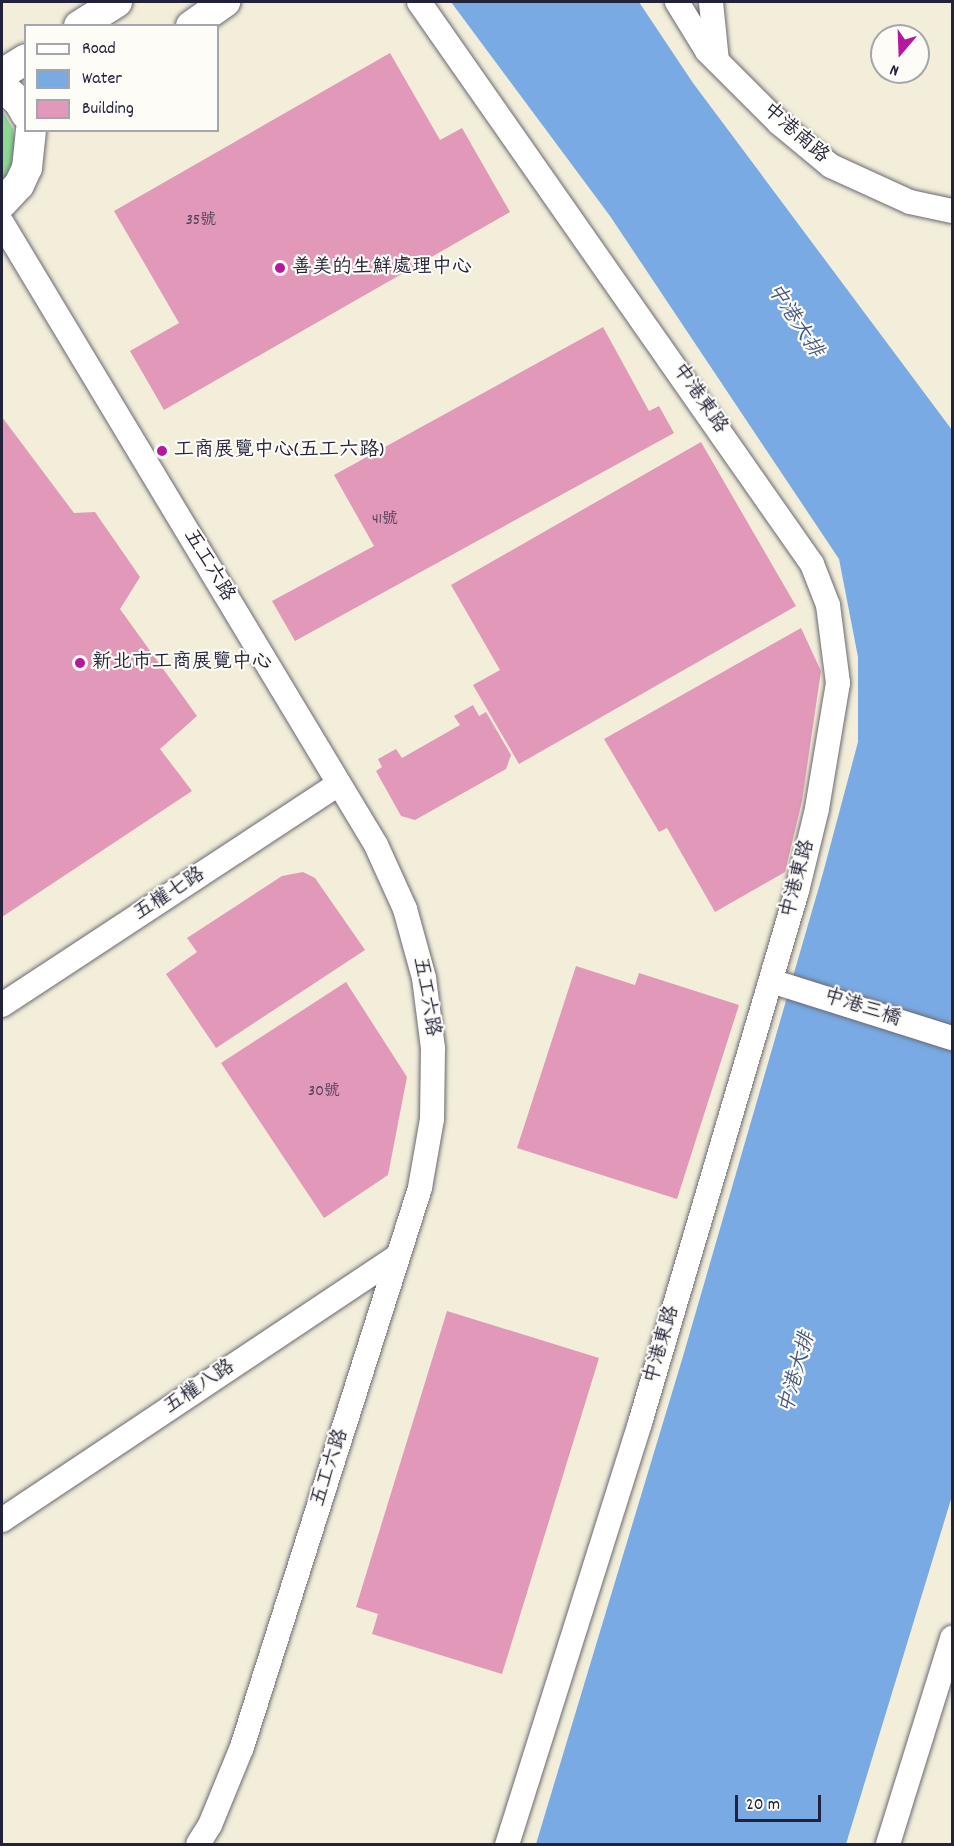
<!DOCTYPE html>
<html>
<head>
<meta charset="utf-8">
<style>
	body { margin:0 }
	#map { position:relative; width:954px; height:1846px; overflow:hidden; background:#f2eed9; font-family:Dekko,"LXGW WenKai TC",sans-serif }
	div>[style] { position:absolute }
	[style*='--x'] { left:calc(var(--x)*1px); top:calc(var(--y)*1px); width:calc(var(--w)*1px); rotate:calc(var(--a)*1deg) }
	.green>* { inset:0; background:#8ed894 }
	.water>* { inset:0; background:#79aae4 }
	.building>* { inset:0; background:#e299b9 }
	.roads { filter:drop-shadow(0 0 2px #6b6972) drop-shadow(0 0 2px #6b6972) }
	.minor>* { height:24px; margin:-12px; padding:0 12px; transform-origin:12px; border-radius:12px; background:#fff }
	.tertiary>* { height:30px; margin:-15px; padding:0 15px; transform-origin:15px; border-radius:15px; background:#fff }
	.dots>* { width:16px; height:16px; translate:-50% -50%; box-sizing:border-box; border:3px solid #fdfcf7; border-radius:50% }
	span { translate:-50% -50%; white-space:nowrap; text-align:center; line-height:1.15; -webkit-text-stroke:4.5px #fdfcf7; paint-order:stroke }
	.number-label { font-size:16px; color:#52405a }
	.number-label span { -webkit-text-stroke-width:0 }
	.street-label { font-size:20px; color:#22223b }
	.poi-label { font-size:20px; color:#22223b }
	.left { translate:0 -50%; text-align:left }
	.water-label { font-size:21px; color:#45587f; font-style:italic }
	.frame { position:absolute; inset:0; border:3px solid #22223b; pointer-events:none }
	.legend { position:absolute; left:24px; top:24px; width:195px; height:108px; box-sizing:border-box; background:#fdfcf7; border:2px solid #a5a5ac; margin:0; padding:8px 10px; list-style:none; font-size:18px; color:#22223b }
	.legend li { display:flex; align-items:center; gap:12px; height:30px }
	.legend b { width:30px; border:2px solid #a5a5ac }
	.north { position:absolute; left:870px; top:24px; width:60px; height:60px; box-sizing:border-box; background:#fdfcf7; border:2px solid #a5a5ac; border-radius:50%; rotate:199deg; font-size:16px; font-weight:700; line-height:24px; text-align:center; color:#22223b }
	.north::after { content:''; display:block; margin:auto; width:21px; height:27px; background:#b5179e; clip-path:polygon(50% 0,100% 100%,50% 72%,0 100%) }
	.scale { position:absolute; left:735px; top:1795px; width:86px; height:27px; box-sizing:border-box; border:3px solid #22223b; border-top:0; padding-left:8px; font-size:18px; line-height:21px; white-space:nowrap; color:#22223b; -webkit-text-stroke:4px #fdfcf7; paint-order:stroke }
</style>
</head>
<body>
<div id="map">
	<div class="green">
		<div style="clip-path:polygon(2px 110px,13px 129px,16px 146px,13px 164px,2px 182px)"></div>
	</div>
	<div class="water">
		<div style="clip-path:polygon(451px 2px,639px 2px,693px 83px,952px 430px,952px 1496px,846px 1844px,536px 1844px,684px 1353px,823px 873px,858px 742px,858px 657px,839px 559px,610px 216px)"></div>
	</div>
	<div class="building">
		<div style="clip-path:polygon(390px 53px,440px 140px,462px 128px,510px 212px,164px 410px,130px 351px,179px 323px,114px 211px)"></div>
		<div style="clip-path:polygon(603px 327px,649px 411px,659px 406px,674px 433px,295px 641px,272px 601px,374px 546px,334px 475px)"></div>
		<div style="clip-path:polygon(2px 417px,74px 513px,95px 512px,140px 577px,120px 609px,197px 716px,160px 749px,192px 791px,2px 917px)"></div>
		<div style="clip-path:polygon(701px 442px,796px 606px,519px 764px,473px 685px,500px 670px,451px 585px)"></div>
		<div style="clip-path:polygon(801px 628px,821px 671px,802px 801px,785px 872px,715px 912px,667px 828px,659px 832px,604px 739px)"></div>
		<div style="clip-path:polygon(473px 705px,479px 716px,486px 712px,511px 755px,506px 769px,415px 820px,401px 816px,376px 771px,382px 767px,378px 759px,396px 749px,402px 758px,460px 725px,454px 716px)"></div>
		<div style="clip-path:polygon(303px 872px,315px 878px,365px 950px,216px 1048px,166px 974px,197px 952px,187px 938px,282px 876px)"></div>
		<div style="clip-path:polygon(576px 966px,635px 985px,639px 973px,739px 1005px,677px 1199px,517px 1148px)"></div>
		<div style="clip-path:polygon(346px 982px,407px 1077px,388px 1175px,324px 1218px,221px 1063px)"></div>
		<div style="clip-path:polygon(447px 1311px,599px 1358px,502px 1674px,372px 1634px,378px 1614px,356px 1607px)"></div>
	</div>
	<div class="roads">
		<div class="minor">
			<div style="--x:419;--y:2;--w:686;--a:55.04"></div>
			<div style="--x:812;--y:564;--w:44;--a:68.7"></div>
			<div style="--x:828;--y:605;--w:79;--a:82.7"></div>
			<div style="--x:838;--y:683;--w:128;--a:99.5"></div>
			<div style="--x:817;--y:809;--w:84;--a:103.7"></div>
			<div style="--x:797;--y:891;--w:555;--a:106.44"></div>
			<div style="--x:640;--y:1423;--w:442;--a:107.5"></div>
			<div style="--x:677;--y:2;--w:57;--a:58.5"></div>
			<div style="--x:707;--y:51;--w:102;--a:45"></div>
			<div style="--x:779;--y:123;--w:67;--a:39.6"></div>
			<div style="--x:831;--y:166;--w:87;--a:24.5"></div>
			<div style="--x:910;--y:202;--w:43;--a:12.1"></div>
			<div style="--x:711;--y:2;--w:59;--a:84.2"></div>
			<div style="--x:2;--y:223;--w:726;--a:58.98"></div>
			<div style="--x:376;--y:845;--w:70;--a:65.6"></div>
			<div style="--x:405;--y:909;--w:72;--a:74.6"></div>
			<div style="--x:424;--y:978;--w:71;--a:82.7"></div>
			<div style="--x:433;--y:1048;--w:71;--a:90.8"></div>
			<div style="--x:432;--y:1119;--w:70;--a:99.9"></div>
			<div style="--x:420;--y:1188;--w:587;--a:107.66"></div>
			<div style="--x:242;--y:1747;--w:84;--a:112.3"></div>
			<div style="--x:210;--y:1825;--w:22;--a:122"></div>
			<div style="--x:771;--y:981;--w:190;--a:17.5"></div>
			<div style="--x:2;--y:1005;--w:403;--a:-33.3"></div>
			<div style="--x:2;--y:1520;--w:476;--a:-33.7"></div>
			<div style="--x:888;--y:1844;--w:216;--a:-72.7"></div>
		</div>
		<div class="tertiary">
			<div style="--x:79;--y:26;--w:45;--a:-32.3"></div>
			<div style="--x:191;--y:26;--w:42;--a:-35.2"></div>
			<div style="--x:2;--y:74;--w:28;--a:-32"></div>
			<div style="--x:2;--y:86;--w:23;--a:43"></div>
			<div style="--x:19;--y:102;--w:14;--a:60"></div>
			<div style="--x:2;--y:203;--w:25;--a:-47"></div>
			<div style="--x:19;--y:185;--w:19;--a:-65"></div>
			<div style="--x:27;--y:168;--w:38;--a:-84"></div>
		</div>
	</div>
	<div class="dots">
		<div style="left:280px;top:268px;background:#b5179e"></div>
		<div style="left:162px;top:451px;background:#b5179e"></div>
		<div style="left:80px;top:663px;background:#b5179e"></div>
	</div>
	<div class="number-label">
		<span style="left:201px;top:221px">35號</span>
		<span style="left:385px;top:520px">41號</span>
		<span style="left:324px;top:1092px">30號</span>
	</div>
	<div class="street-label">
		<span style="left:795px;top:134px;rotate:41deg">中港南路</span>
		<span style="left:699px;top:399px;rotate:55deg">中港東路</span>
		<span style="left:208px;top:566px;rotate:59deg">五工六路</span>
		<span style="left:799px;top:879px;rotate:-75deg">中港東路</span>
		<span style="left:170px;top:895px;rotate:-33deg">五權七路</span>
		<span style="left:425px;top:997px;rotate:80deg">五工六路</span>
		<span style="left:862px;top:1009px;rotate:18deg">中港三橋</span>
		<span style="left:663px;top:1345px;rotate:-74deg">中港東路</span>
		<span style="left:200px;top:1388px;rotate:-34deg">五權八路</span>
		<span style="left:331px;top:1468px;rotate:-72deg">五工六路</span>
	</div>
	<div class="poi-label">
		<span class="left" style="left:292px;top:268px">善美的生鮮處理中心</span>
		<span class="left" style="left:174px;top:451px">工商展覽中心(五工六路)</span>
		<span class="left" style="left:92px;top:663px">新北市工商展覽中心</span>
	</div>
	<div class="water-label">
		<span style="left:794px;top:321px;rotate:57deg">中港大排</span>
		<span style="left:798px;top:1373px;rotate:-74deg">中港大排</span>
	</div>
	<div class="frame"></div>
	<ul class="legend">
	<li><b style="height:8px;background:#fff"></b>Road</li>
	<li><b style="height:16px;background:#79aae4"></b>Water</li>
	<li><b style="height:16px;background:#e299b9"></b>Building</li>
	</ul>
	<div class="north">N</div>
	<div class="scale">20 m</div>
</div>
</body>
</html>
